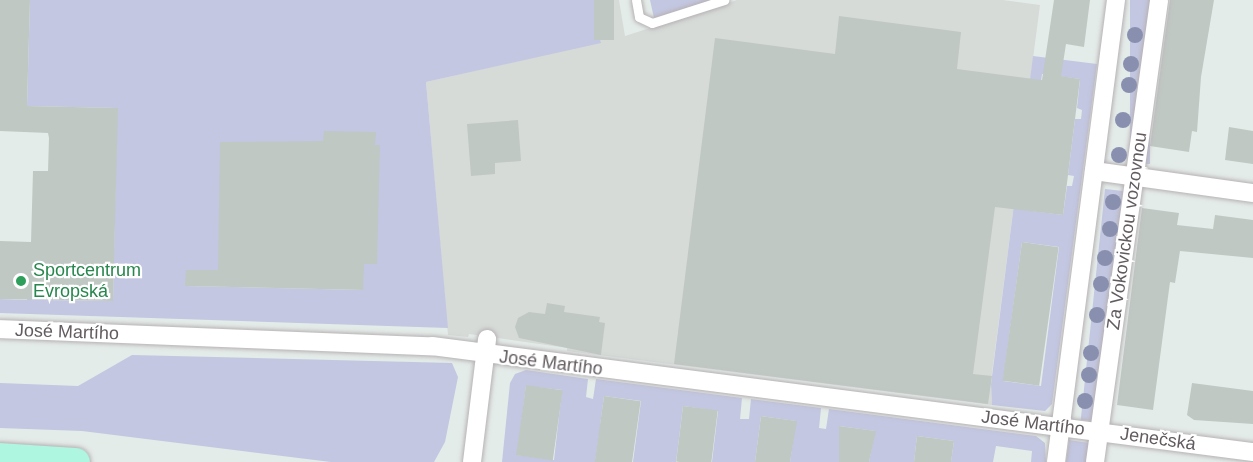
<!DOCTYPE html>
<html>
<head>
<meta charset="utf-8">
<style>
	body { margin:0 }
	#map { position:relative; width:1253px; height:462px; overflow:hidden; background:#e4ece9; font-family:Arial,sans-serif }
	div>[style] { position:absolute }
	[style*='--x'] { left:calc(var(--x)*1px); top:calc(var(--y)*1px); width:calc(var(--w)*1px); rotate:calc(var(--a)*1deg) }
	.industrial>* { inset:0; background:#d6dbd8 }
	.green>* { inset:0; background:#c3c7e1; transform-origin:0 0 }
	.building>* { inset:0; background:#c0c8c4; transform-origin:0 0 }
	.roads { filter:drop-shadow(0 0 2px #b7b1b4) drop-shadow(0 0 2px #b7b1b4) }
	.service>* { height:9px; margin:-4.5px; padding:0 4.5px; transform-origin:4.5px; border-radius:4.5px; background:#fff }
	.minor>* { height:18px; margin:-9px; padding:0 9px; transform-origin:9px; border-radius:9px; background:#fff }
	.primary>* { height:28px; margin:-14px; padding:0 14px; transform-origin:14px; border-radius:14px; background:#aff6e0 }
	.trees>* { width:16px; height:16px; margin:-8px; border-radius:50%; background:#8990af }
	.dots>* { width:16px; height:16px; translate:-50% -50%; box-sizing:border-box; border:3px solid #fff; border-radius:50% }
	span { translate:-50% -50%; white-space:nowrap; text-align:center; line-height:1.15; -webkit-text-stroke:4.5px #fff; paint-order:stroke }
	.street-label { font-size:18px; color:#625c60 }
	.leisure-label { font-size:18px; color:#27864d }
	.left { translate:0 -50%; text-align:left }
</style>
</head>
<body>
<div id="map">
	<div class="industrial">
		<div style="clip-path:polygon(594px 0,619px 0,625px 36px,737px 0,1003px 0,1040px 5px,991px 381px,992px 405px,567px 351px,567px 348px,469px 334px,468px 337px,448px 335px,426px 82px,601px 42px)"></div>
	</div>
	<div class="green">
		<div style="clip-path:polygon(evenodd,30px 0,594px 0,601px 43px,426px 82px,448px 328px,0 313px,0 299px,27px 300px,27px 295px,44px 295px,44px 300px,113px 301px,117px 108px,27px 106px,30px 0,186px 270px,363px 273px,363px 290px,186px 286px,186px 270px)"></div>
		<div style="clip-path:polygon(650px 0,713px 0,654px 18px)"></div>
		<div style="left:1130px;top:0;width:20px;height:164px"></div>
		<div style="clip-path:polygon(evenodd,1033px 56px,1097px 64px,1052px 404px,1045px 411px,992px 405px,991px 384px,1033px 56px,1042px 74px,1080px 79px,1077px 108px,1082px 110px,1081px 119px,1075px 119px,1068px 175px,1074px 176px,1072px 186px,1067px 186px,1063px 215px,1025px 210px,1042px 74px,1033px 56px,1022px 242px,1059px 247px,1041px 386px,1003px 381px,1022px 242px)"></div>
		<div style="left:1105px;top:189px;width:18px;height:232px;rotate:6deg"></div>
		<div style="clip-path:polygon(132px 355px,452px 363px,458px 377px,445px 442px,434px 462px,331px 462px,82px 431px,0 428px,0 383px,78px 386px)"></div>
		<div style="clip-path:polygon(evenodd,526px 370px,588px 379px,586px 397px,593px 399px,596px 379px,742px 398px,740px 419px,749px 419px,751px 399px,821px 408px,819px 428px,826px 429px,829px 409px,1036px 436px,1045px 443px,1046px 462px,1031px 462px,1032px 451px,996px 446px,993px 462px,951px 462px,954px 441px,917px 436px,914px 462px,869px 462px,875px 431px,839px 426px,839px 462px,790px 462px,796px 421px,761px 416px,755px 462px,712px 462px,718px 411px,683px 406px,676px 462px,633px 462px,641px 401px,604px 396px,600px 426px,608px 428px,599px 435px,595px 462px,502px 462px,510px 383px,515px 374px,526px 370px,526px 386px,562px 390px,554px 460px,517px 455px,526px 386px)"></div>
		<div style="clip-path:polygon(1069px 440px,1089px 443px,1086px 462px,1066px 462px)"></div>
	</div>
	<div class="building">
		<div style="clip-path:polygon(0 0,30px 0,27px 106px,118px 108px,113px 301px,0 299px,0 241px,31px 242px,33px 171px,48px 171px,49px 138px,48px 133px,0 131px)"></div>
		<div style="left:594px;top:0;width:20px;height:40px"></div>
		<div style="clip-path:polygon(1054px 0,1090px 0,1084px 47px,1066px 44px,1061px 76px,1080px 79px,1063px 215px,995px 207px,973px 374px,992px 376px,988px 404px,674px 364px,715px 38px,835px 54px,839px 16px,961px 32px,957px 69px,1042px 80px)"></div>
		<div style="clip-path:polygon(1170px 0,1214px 0,1201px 77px,1197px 132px,1192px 131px,1189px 152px,1150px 146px)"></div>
		<div style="clip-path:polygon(518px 120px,521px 161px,495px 163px,495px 174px,471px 176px,467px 124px)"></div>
		<div style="clip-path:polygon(1229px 127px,1253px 131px,1253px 164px,1225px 160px)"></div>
		<div style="clip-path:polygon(324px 131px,376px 132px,375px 145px,380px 145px,377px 264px,364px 264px,363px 290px,185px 286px,186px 270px,218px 270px,220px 142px,323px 141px)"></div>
		<div style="clip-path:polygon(1142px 208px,1179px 213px,1177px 225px,1213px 229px,1215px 215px,1253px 220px,1253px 258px,1180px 251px,1175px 283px,1170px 282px,1153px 410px,1117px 405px)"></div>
		<div style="left:1022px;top:242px;width:37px;height:140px;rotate:8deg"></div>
		<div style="clip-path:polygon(547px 303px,565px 306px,564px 312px,600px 317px,599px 322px,605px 323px,601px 355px,519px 338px,515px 327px,518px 318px,529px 312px,545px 314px)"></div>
		<div style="clip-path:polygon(1192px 383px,1253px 391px,1253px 424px,1194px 420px,1187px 415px)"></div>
		<div style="left:526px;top:385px;width:37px;height:71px;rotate:8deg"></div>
		<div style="left:604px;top:396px;width:37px;height:67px;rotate:8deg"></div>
		<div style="left:683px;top:406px;width:35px;height:56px;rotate:7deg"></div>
		<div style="clip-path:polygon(761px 416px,797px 421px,790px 462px,755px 462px)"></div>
		<div style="clip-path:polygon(839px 426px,876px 431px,869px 462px,839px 462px)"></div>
		<div style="clip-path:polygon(917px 436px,954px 441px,951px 462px,914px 462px)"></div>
	</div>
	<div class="roads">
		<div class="service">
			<div style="--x:636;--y:0;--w:17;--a:80"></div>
			<div style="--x:639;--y:17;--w:14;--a:25"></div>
			<div style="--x:652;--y:23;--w:76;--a:-17.7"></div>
		</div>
		<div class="minor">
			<div style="--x:1094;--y:171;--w:161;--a:7.9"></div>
			<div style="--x:0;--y:329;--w:432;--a:2.3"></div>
			<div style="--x:432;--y:346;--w:828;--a:7.36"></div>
			<div style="--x:472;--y:462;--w:124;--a:-83"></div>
			<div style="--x:1056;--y:462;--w:466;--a:-82.6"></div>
			<div style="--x:1095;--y:462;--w:466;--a:-82.1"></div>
		</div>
		<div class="primary">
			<div style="--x:0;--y:457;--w:76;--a:3.8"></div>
		</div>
	</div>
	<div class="trees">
		<div style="left:1135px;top:35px"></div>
		<div style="left:1131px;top:64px"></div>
		<div style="left:1129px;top:85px"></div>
		<div style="left:1123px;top:120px"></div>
		<div style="left:1119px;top:155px"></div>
		<div style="left:1113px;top:202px"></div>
		<div style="left:1110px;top:229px"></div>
		<div style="left:1105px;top:258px"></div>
		<div style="left:1101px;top:284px"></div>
		<div style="left:1097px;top:315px"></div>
		<div style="left:1091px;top:353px"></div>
		<div style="left:1089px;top:375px"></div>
		<div style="left:1085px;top:401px"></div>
	</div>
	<div class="dots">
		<div style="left:21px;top:281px;background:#2e9e5b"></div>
	</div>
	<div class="street-label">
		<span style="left:1127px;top:231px;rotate:-82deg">Za Vokovickou vozovnou</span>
		<span style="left:67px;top:332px;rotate:2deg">José Martího</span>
		<span style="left:551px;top:363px;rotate:7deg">José Martího</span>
		<span style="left:1033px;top:423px;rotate:7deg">José Martího</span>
		<span style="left:1158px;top:439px;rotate:8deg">Jenečská</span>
	</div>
	<div class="leisure-label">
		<span class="left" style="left:33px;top:281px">Sportcentrum<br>Evropská</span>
	</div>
</div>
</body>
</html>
